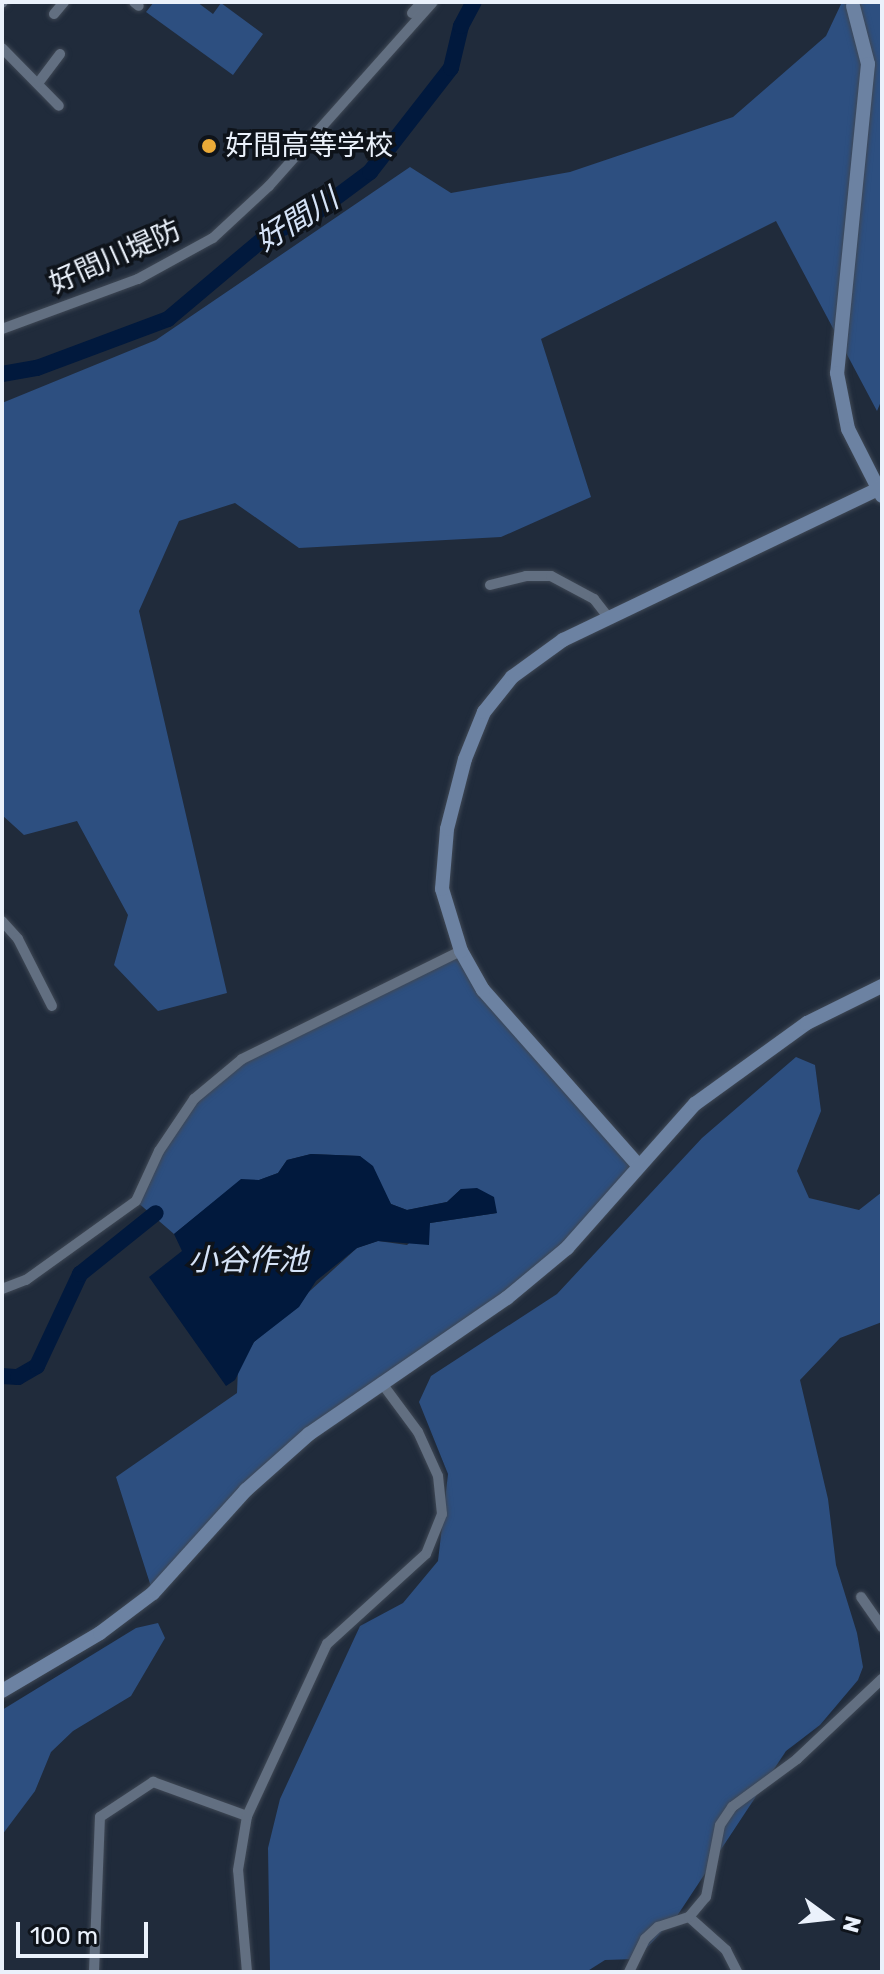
<!DOCTYPE html>
<html>
<head>
<meta charset="utf-8">
<style>
	body { margin:0 }
	#map { position:relative; width:884px; height:1974px; overflow:hidden; background:#202b3b; font-family:Rubik,"Noto Sans JP",sans-serif }
	div>[style] { position:absolute }
	[style*='--x'] { left:calc(var(--x)*1px); top:calc(var(--y)*1px); width:calc(var(--w)*1px); rotate:calc(var(--a)*1deg) }
	.green>* { inset:0; background:#2d4f80 }
	.water>* { inset:0; background:#01193d }
	.river>* { height:16px; margin:-8px; padding:0 8px; transform-origin:8px; border-radius:8px; background:#01193d }
	.roads { filter:drop-shadow(0 0 2px #3f4855) drop-shadow(0 0 2px #3f4855) }
	.street>* { height:10px; margin:-5px; padding:0 5px; transform-origin:5px; border-radius:5px; background:#626f81 }
	.secondary>* { height:14px; margin:-7px; padding:0 7px; transform-origin:7px; border-radius:7px; background:#6c82a2 }
	.dots>* { width:22px; height:22px; translate:-50% -50%; box-sizing:border-box; border:4px solid #0e131a; border-radius:50% }
	span { translate:-50% -50%; white-space:nowrap; text-align:center; line-height:1.15; -webkit-text-stroke:7px #0e131a; paint-order:stroke }
	.poi-label { font-size:28px; color:#eaf1fb }
	.left { translate:0 -50%; text-align:left }
	.street-label { font-size:28px; color:#eaf1fb }
	.water-label { font-size:30px; color:#d5e3f7; font-style:italic }
	.frame { position:absolute; inset:0; border:4px solid #eaf1fb; pointer-events:none }
	.north { position:absolute; left:788px; top:1878px; width:80px; height:80px; -webkit-text-stroke:6px #0e131a; paint-order:stroke; rotate:105deg; font-size:22px; font-weight:700; line-height:32px; text-align:center; color:#eaf1fb }
	.north::after { content:''; display:block; margin:auto; width:28px; height:36px; background:#eaf1fb; clip-path:polygon(50% 0,100% 100%,50% 72%,0 100%) }
	.scale { position:absolute; left:16px; top:1922px; width:132px; height:36px; box-sizing:border-box; border:4px solid #eaf1fb; border-top:0; padding-left:10px; font-size:24px; line-height:28px; white-space:nowrap; color:#eaf1fb; -webkit-text-stroke:6px #0e131a; paint-order:stroke }
</style>
</head>
<body>
<div id="map">
	<div class="green">
		<div style="clip-path:polygon(154px 2px,197px 2px,213px 14px,221px 3px,263px 34px,233px 75px,146px 12px)"></div>
		<div style="clip-path:polygon(842px 2px,882px 2px,882px 399px,877px 411px,776px 221px,541px 339px,591px 497px,501px 537px,299px 548px,235px 503px,179px 521px,139px 611px,227px 993px,158px 1011px,114px 965px,128px 915px,77px 821px,24px 835px,2px 815px,2px 403px,156px 340px,410px 167px,451px 193px,570px 172px,733px 117px,826px 36px)"></div>
		<div style="clip-path:polygon(461px 951px,483px 990px,638px 1165px,567px 1248px,309px 1434px,153px 1593px,116px 1477px,237px 1393px,238px 1368px,254px 1342px,357px 1248px,378px 1241px,407px 1245px,430px 1223px,497px 1213px,461px 1189px,447px 1202px,407px 1210px,391px 1204px,360px 1156px,311px 1154px,287px 1160px,278px 1173px,259px 1180px,241px 1180px,174px 1234px,136px 1201px,194px 1099px,242px 1059px)"></div>
		<div style="clip-path:polygon(796px 1057px,815px 1065px,821px 1111px,797px 1171px,809px 1198px,859px 1210px,882px 1192px,882px 1322px,840px 1338px,800px 1380px,828px 1499px,836px 1565px,857px 1633px,863px 1667px,858px 1680px,820px 1725px,786px 1751px,677px 1916px,636px 1959px,605px 1960px,586px 1972px,270px 1972px,268px 1848px,280px 1799px,360px 1626px,403px 1603px,438px 1561px,448px 1474px,419px 1402px,431px 1376px,557px 1294px,702px 1138px)"></div>
		<div style="clip-path:polygon(158px 1623px,165px 1638px,131px 1696px,73px 1731px,51px 1752px,35px 1791px,2px 1835px,2px 1710px,136px 1628px)"></div>
	</div>
	<div class="water">
		<div style="clip-path:polygon(311px 1154px,360px 1156px,373px 1166px,391px 1204px,407px 1210px,447px 1202px,461px 1189px,477px 1188px,494px 1197px,497px 1213px,430px 1223px,429px 1245px,378px 1241px,357px 1248px,316px 1281px,299px 1307px,254px 1342px,235px 1380px,226px 1386px,149px 1277px,182px 1251px,174px 1234px,241px 1179px,259px 1180px,278px 1173px,287px 1160px)"></div>
	</div>
	<div class="river">
		<div style="--x:2;--y:374;--w:36;--a:-10"></div>
		<div style="--x:37;--y:368;--w:140;--a:-20.5"></div>
		<div style="--x:168;--y:319;--w:132;--a:-40.1"></div>
		<div style="--x:269;--y:234;--w:46;--a:-23.2"></div>
		<div style="--x:311;--y:216;--w:74;--a:-36.7"></div>
		<div style="--x:370;--y:172;--w:132;--a:-52.1"></div>
		<div style="--x:451;--y:68;--w:43;--a:-76.6"></div>
		<div style="--x:461;--y:26;--w:27;--a:-62"></div>
		<div style="--x:2;--y:1376;--w:16;--a:4"></div>
		<div style="--x:18;--y:1377;--w:22;--a:-30"></div>
		<div style="--x:37;--y:1366;--w:102;--a:-64.9"></div>
		<div style="--x:80;--y:1274;--w:97;--a:-38.8"></div>
	</div>
	<div class="roads">
		<div class="street">
			<div style="--x:134;--y:2;--w:6;--a:39"></div>
			<div style="--x:2;--y:3;--w:1;--a:-45"></div>
			<div style="--x:412;--y:13;--w:15;--a:-48"></div>
			<div style="--x:54;--y:14;--w:16;--a:-50"></div>
			<div style="--x:2;--y:48;--w:81;--a:45.5"></div>
			<div style="--x:39;--y:82;--w:35;--a:-53"></div>
			<div style="--x:2;--y:329;--w:145;--a:-20.2"></div>
			<div style="--x:138;--y:279;--w:85;--a:-28.7"></div>
			<div style="--x:213;--y:238;--w:76;--a:-42.9"></div>
			<div style="--x:269;--y:186;--w:246;--a:-48.3"></div>
			<div style="--x:490;--y:585;--w:37;--a:-14"></div>
			<div style="--x:526;--y:576;--w:25;--a:0"></div>
			<div style="--x:551;--y:576;--w:49;--a:28.1"></div>
			<div style="--x:594;--y:599;--w:23;--a:52"></div>
			<div style="--x:2;--y:921;--w:24;--a:48"></div>
			<div style="--x:18;--y:939;--w:75;--a:63.1"></div>
			<div style="--x:2;--y:1289;--w:26;--a:-21"></div>
			<div style="--x:26;--y:1280;--w:135;--a:-35.7"></div>
			<div style="--x:136;--y:1201;--w:55;--a:-65.3"></div>
			<div style="--x:159;--y:1151;--w:63;--a:-56.1"></div>
			<div style="--x:194;--y:1099;--w:62;--a:-39.8"></div>
			<div style="--x:242;--y:1059;--w:244;--a:-26.3"></div>
			<div style="--x:861;--y:1597;--w:37;--a:55"></div>
			<div style="--x:689;--y:1917;--w:50;--a:41.7"></div>
			<div style="--x:726;--y:1950;--w:25;--a:63"></div>
			<div style="--x:94;--y:1972;--w:155;--a:-87.8"></div>
			<div style="--x:100;--y:1817;--w:64;--a:-33.4"></div>
			<div style="--x:153;--y:1782;--w:100;--a:19.9"></div>
			<div style="--x:247;--y:1972;--w:102;--a:-95"></div>
			<div style="--x:238;--y:1870;--w:55;--a:-80.5"></div>
			<div style="--x:247;--y:1816;--w:190;--a:-65.1"></div>
			<div style="--x:327;--y:1644;--w:134;--a:-42.3"></div>
			<div style="--x:426;--y:1554;--w:43;--a:-68.2"></div>
			<div style="--x:442;--y:1514;--w:38;--a:-96"></div>
			<div style="--x:438;--y:1476;--w:48;--a:-114.4"></div>
			<div style="--x:418;--y:1432;--w:62;--a:-126.5"></div>
			<div style="--x:629;--y:1972;--w:37;--a:-64"></div>
			<div style="--x:645;--y:1939;--w:18;--a:-43"></div>
			<div style="--x:658;--y:1927;--w:33;--a:-18"></div>
			<div style="--x:689;--y:1917;--w:26;--a:-50"></div>
			<div style="--x:706;--y:1897;--w:73;--a:-79"></div>
			<div style="--x:720;--y:1825;--w:22;--a:-56"></div>
			<div style="--x:732;--y:1807;--w:81;--a:-36.4"></div>
			<div style="--x:797;--y:1759;--w:117;--a:-43.3"></div>
		</div>
		<div class="secondary">
			<div style="--x:853;--y:6;--w:60;--a:75.5"></div>
			<div style="--x:868;--y:64;--w:311;--a:95.7"></div>
			<div style="--x:837;--y:373;--w:57;--a:78.9"></div>
			<div style="--x:848;--y:429;--w:75;--a:63.1"></div>
			<div style="--x:638;--y:1165;--w:234;--a:-131.5"></div>
			<div style="--x:483;--y:990;--w:45;--a:-119.4"></div>
			<div style="--x:461;--y:951;--w:65;--a:-107"></div>
			<div style="--x:442;--y:889;--w:60;--a:-85.2"></div>
			<div style="--x:447;--y:829;--w:72;--a:-75.6"></div>
			<div style="--x:465;--y:759;--w:51;--a:-68"></div>
			<div style="--x:484;--y:712;--w:45;--a:-51.3"></div>
			<div style="--x:512;--y:677;--w:63;--a:-36"></div>
			<div style="--x:563;--y:640;--w:354;--a:-25.6"></div>
			<div style="--x:2;--y:1691;--w:114;--a:-30.6"></div>
			<div style="--x:100;--y:1633;--w:66;--a:-37"></div>
			<div style="--x:153;--y:1593;--w:139;--a:-47.9"></div>
			<div style="--x:246;--y:1490;--w:84;--a:-41.6"></div>
			<div style="--x:309;--y:1434;--w:240;--a:-34.5"></div>
			<div style="--x:507;--y:1298;--w:78;--a:-39.8"></div>
			<div style="--x:567;--y:1248;--w:193;--a:-48.4"></div>
			<div style="--x:695;--y:1104;--w:138;--a:-35.9"></div>
			<div style="--x:807;--y:1023;--w:84;--a:-26.3"></div>
		</div>
	</div>
	<div class="dots">
		<div style="left:209px;top:146px;background:#eaaa38"></div>
	</div>
	<div class="poi-label">
		<span class="left" style="left:225px;top:146px">好間高等学校</span>
	</div>
	<div class="street-label">
		<span style="left:115px;top:257px;rotate:-24deg">好間川堤防</span>
	</div>
	<div class="water-label">
		<span style="left:297px;top:220px;rotate:-32deg">好間川</span>
		<span style="left:248px;top:1260px">小谷作池</span>
	</div>
	<div class="frame"></div>
	<div class="north">N</div>
	<div class="scale">100 m</div>
</div>
</body>
</html>
